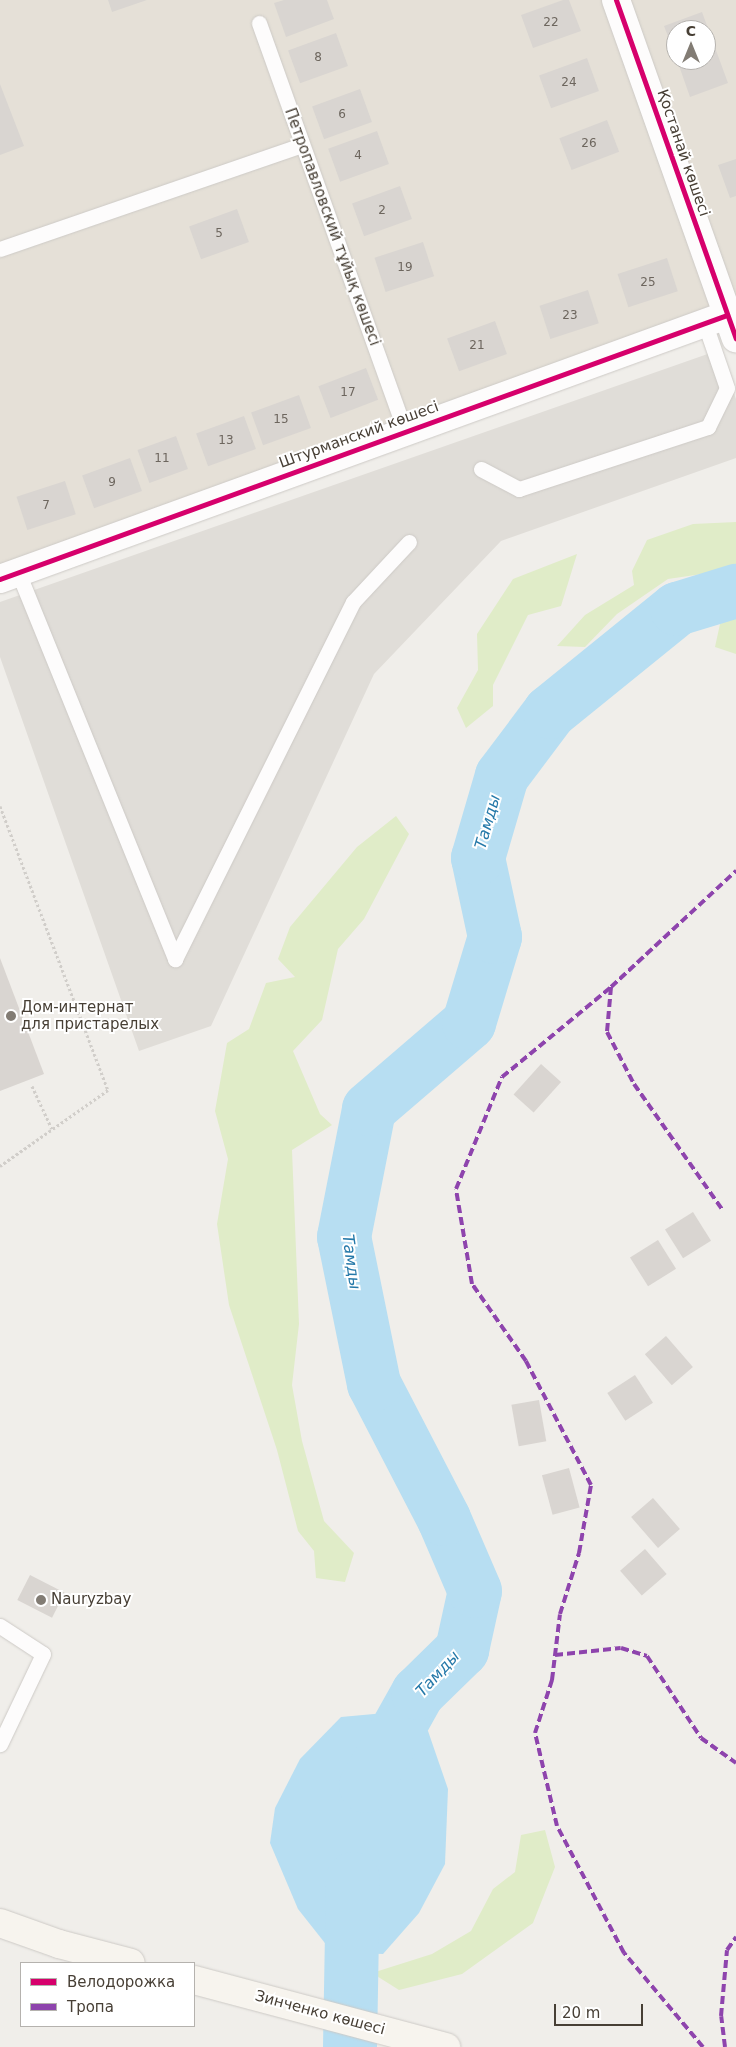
<!DOCTYPE html>
<html>
<head>
<meta charset="utf-8">
<style>
	body { margin:0 }
	#map { position:relative; width:736px; height:2047px; overflow:hidden; background:#f0eeea; font-family:"DejaVu Sans",sans-serif }
	div>[style] { position:absolute }
	[style*='--x'] { left:calc(var(--x)*1px); top:calc(var(--y)*1px); width:calc(var(--w)*1px); rotate:calc(var(--a)*1deg) }
	.residential>* { inset:0; background:#e5e0d7 }
	.industrial>* { inset:0; background:#e0ddd8 }
	.green>* { inset:0; background:#e0ecc8 }
	.water>* { inset:0; background:#b7def2 }
	.river>* { height:54px; margin:-27px; padding:0 27px; transform-origin:27px; border-radius:27px; background:#b7def2 }
	.building>* { inset:0; background:#d9d5d1; transform-origin:0 0 }
	.path>* { height:3px; margin-top:-1.5px; transform-origin:0; background:repeating-linear-gradient(90deg,#d1ceca 0 2.5px,transparent 0 5px) }
	.roads { filter:drop-shadow(0 0 1px #cdcac6) drop-shadow(0 0 1px #cdcac6) }
	.lane>* { height:15px; margin:-7.5px; padding:0 7.5px; transform-origin:7.5px; border-radius:7.5px; background:#fdfcfc }
	.street>* { height:28px; margin:-14px; padding:0 14px; transform-origin:14px; border-radius:14px; background:#fdfcfc }
	.secondary>* { height:28px; margin:-14px; padding:0 14px; transform-origin:14px; border-radius:14px; background:#f7f4ee }
	.quiet>* { height:4px; margin-top:-2px; transform-origin:0; background:repeating-linear-gradient(90deg,#8e44ad 0 8px,transparent 0 12px) }
	.cycleway>* { height:5px; margin:-2.5px; padding:0 2.5px; transform-origin:2.5px; border-radius:2.5px; background:#d6006c }
	.dots>* { width:14px; height:14px; translate:-50% -50%; box-sizing:border-box; border:2px solid #fff; border-radius:50% }
	span { translate:-50% -50%; white-space:nowrap; text-align:center; line-height:1.15; -webkit-text-stroke:4px #fff; paint-order:stroke }
	.number-label { font-size:12px; color:#6d665e }
	.number-label span { -webkit-text-stroke-width:0 }
	.street-label { font-size:15px; color:#473f35 }
	.poi-label { font-size:15px; color:#473f35 }
	.left { translate:0 -50%; text-align:left }
	.water-label { font-size:16px; color:#2579a9; font-style:italic }
	.legend { position:absolute; left:20px; top:1962px; width:175px; height:65px; box-sizing:border-box; background:#fff; border:1px solid #b5b2ae; margin:0; padding:6px 9px; list-style:none; font-size:15px; color:#473f35 }
	.legend li { display:flex; align-items:center; gap:10px; height:25px }
	.legend b { width:25px; border:1px solid #b5b2ae }
	.north { position:absolute; left:666px; top:20px; width:50px; height:50px; box-sizing:border-box; background:#fff; border:1px solid #b5b2ae; border-radius:50%; rotate:0deg; font-size:14px; font-weight:700; line-height:20px; text-align:center; color:#473f35 }
	.north::after { content:''; display:block; margin:auto; width:18px; height:22px; background:#827c74; clip-path:polygon(50% 0,100% 100%,50% 72%,0 100%) }
	.scale { position:absolute; left:554px; top:2004px; width:89px; height:22px; box-sizing:border-box; border:2px solid #473f35; border-top:0; padding-left:6px; font-size:15px; line-height:18px; white-space:nowrap; color:#473f35; -webkit-text-stroke:4px #fff; paint-order:stroke }
</style>
</head>
<body>
<div id="map">
	<div class="residential">
		<div style="clip-path:polygon(evenodd,0 0,736px 0,736px 326px,0 579px,0 0,676px 30px,706px 30px,706px 60px,676px 60px,676px 30px)"></div>
	</div>
	<div class="industrial">
		<div style="clip-path:polygon(719px 350px,736px 399px,736px 458px,501px 541px,374px 674px,211px 1026px,139px 1051px,0 657px,0 602px)"></div>
	</div>
	<div class="green">
		<div style="clip-path:polygon(736px 522px,736px 569px,668px 579px,617px 614px,585px 647px,557px 646px,585px 615px,634px 585px,632px 571px,647px 540px,693px 524px)"></div>
		<div style="clip-path:polygon(577px 554px,561px 606px,528px 615px,493px 685px,493px 706px,466px 728px,457px 708px,478px 670px,477px 634px,513px 579px)"></div>
		<div style="clip-path:polygon(736px 616px,736px 654px,715px 647px,720px 624px)"></div>
		<div style="clip-path:polygon(396px 816px,409px 834px,364px 919px,338px 949px,322px 1020px,293px 1051px,320px 1114px,332px 1125px,292px 1150px,299px 1324px,292px 1385px,302px 1441px,324px 1521px,354px 1553px,345px 1582px,316px 1578px,314px 1551px,298px 1531px,277px 1450px,229px 1305px,217px 1224px,228px 1159px,215px 1111px,227px 1043px,249px 1029px,266px 983px,295px 977px,278px 959px,290px 927px,357px 847px)"></div>
		<div style="clip-path:polygon(545px 1830px,555px 1867px,533px 1923px,462px 1974px,399px 1990px,372px 1973px,432px 1954px,471px 1931px,493px 1889px,515px 1872px,521px 1835px)"></div>
	</div>
	<div class="water">
		<div style="clip-path:polygon(385px 1713px,428px 1731px,448px 1789px,445px 1864px,419px 1913px,383px 1954px,332px 1952px,298px 1909px,270px 1843px,275px 1808px,300px 1759px,341px 1717px)"></div>
	</div>
	<div class="river">
		<div style="--x:366;--y:1786;--w:107;--a:-60.8"></div>
		<div style="--x:418;--y:1693;--w:62;--a:-44.3"></div>
		<div style="--x:462;--y:1650;--w:60;--a:-77.6"></div>
		<div style="--x:475;--y:1591;--w:78;--a:-113.3"></div>
		<div style="--x:444;--y:1519;--w:152;--a:-117.4"></div>
		<div style="--x:374;--y:1384;--w:150;--a:-101.5"></div>
		<div style="--x:344;--y:1237;--w:130;--a:-78.9"></div>
		<div style="--x:369;--y:1109;--w:132;--a:-40.7"></div>
		<div style="--x:469;--y:1023;--w:90;--a:-73.2"></div>
		<div style="--x:495;--y:937;--w:81;--a:-102.1"></div>
		<div style="--x:478;--y:858;--w:85;--a:-73.7"></div>
		<div style="--x:502;--y:776;--w:80;--a:-53.1"></div>
		<div style="--x:550;--y:712;--w:164;--a:-39"></div>
		<div style="--x:677;--y:609;--w:62;--a:-17"></div>
		<div style="--x:350;--y:2047;--w:168;--a:-89"></div>
	</div>
	<div class="building">
		<div style="clip-path:polygon(108px 0,147px 0,112px 12px)"></div>
		<div style="clip-path:polygon(284px 0,327px 0,334px 19px,286px 37px,274px 3px)"></div>
		<div style="clip-path:polygon(563px 0,569px 0,581px 31px,533px 48px,521px 15px)"></div>
		<div style="clip-path:polygon(702px 12px,728px 83px,690px 97px,677px 60px,706px 60px,706px 30px,676px 30px,676px 57px,664px 26px)"></div>
		<div style="left:336px;top:33px;width:35px;height:51px;rotate:70deg"></div>
		<div style="left:587px;top:58px;width:35px;height:51px;rotate:70deg"></div>
		<div style="clip-path:polygon(0 84px,24px 146px,0 155px)"></div>
		<div style="left:360px;top:89px;width:35px;height:51px;rotate:70deg"></div>
		<div style="left:607px;top:120px;width:34px;height:51px;rotate:69deg"></div>
		<div style="left:377px;top:131px;width:35px;height:52px;rotate:70deg"></div>
		<div style="clip-path:polygon(736px 159px,736px 196px,730px 198px,718px 165px)"></div>
		<div style="left:400px;top:186px;width:35px;height:51px;rotate:70deg"></div>
		<div style="left:237px;top:209px;width:35px;height:51px;rotate:70deg"></div>
		<div style="left:423px;top:242px;width:36px;height:51px;rotate:72deg"></div>
		<div style="left:667px;top:258px;width:35px;height:52px;rotate:72deg"></div>
		<div style="left:588px;top:290px;width:35px;height:51px;rotate:72deg"></div>
		<div style="left:495px;top:321px;width:35px;height:51px;rotate:70deg"></div>
		<div style="left:366px;top:368px;width:34px;height:51px;rotate:69deg"></div>
		<div style="left:299px;top:395px;width:35px;height:51px;rotate:70deg"></div>
		<div style="left:244px;top:416px;width:35px;height:51px;rotate:70deg"></div>
		<div style="left:176px;top:436px;width:35px;height:41px;rotate:70deg"></div>
		<div style="left:130px;top:458px;width:35px;height:51px;rotate:70deg"></div>
		<div style="left:65px;top:481px;width:35px;height:51px;rotate:72deg"></div>
		<div style="clip-path:polygon(0 958px,44px 1074px,0 1091px)"></div>
		<div style="left:541px;top:1064px;width:27px;height:41px;rotate:42deg"></div>
		<div style="left:693px;top:1212px;width:34px;height:33px;rotate:58deg"></div>
		<div style="left:658px;top:1240px;width:34px;height:33px;rotate:58deg"></div>
		<div style="left:666px;top:1336px;width:41px;height:28px;rotate:49deg"></div>
		<div style="left:635px;top:1375px;width:33px;height:33px;rotate:57deg"></div>
		<div style="left:539px;top:1400px;width:42px;height:28px;rotate:80deg"></div>
		<div style="left:569px;top:1468px;width:41px;height:28px;rotate:75deg"></div>
		<div style="left:653px;top:1498px;width:41px;height:29px;rotate:49deg"></div>
		<div style="left:645px;top:1549px;width:33px;height:33px;rotate:49deg"></div>
		<div style="left:30px;top:1575px;width:39px;height:28px;rotate:27deg"></div>
	</div>
	<div class="path">
		<div style="--x:0;--y:806;--w:304;--a:69.2"></div>
		<div style="--x:108;--y:1090;--w:132;--a:144.9"></div>
		<div style="--x:32;--y:1086;--w:47;--a:65.1"></div>
	</div>
	<div class="roads">
		<div class="lane">
			<div style="--x:259;--y:23;--w:433;--a:70.3"></div>
			<div style="--x:0;--y:249;--w:319;--a:-19"></div>
			<div style="--x:481;--y:469;--w:43;--a:27.8"></div>
			<div style="--x:519;--y:489;--w:199;--a:-18.2"></div>
			<div style="--x:708;--y:427;--w:43;--a:-64"></div>
			<div style="--x:727;--y:388;--w:68;--a:-109"></div>
			<div style="--x:18;--y:572;--w:418;--a:67.9"></div>
			<div style="--x:175;--y:959;--w:399;--a:-63.5"></div>
			<div style="--x:353;--y:602;--w:82;--a:-47"></div>
			<div style="--x:0;--y:1626;--w:51;--a:33.1"></div>
			<div style="--x:43;--y:1654;--w:100;--a:115.5"></div>
		</div>
		<div class="street">
			<div style="--x:616;--y:0;--w:359;--a:70.5"></div>
			<div style="--x:0;--y:579;--w:773;--a:-19.96"></div>
		</div>
		<div class="secondary">
			<div style="--x:0;--y:1923;--w:63;--a:19.6"></div>
			<div style="--x:59;--y:1944;--w:74;--a:14.8"></div>
			<div style="--x:194;--y:1980;--w:261;--a:14.9"></div>
		</div>
	</div>
	<div class="quiet">
		<div style="--x:611;--y:987;--w:45;--a:95.1"></div>
		<div style="--x:607;--y:1032;--w:59;--a:62.6"></div>
		<div style="--x:634;--y:1084;--w:153;--a:54.9"></div>
		<div style="--x:555;--y:1655;--w:66;--a:-6.1"></div>
		<div style="--x:621;--y:1648;--w:27;--a:17"></div>
		<div style="--x:647;--y:1656;--w:98;--a:56.6"></div>
		<div style="--x:701;--y:1738;--w:43;--a:35.5"></div>
		<div style="--x:703;--y:2047;--w:123;--a:-130"></div>
		<div style="--x:624;--y:1953;--w:144;--a:-117.8"></div>
		<div style="--x:557;--y:1826;--w:96;--a:-103.3"></div>
		<div style="--x:535;--y:1733;--w:56;--a:-72.2"></div>
		<div style="--x:552;--y:1680;--w:66;--a:-83.1"></div>
		<div style="--x:560;--y:1614;--w:64;--a:-72.7"></div>
		<div style="--x:579;--y:1553;--w:69;--a:-80"></div>
		<div style="--x:591;--y:1485;--w:140;--a:-117.7"></div>
		<div style="--x:526;--y:1361;--w:94;--a:-125"></div>
		<div style="--x:472;--y:1284;--w:96;--a:-99.6"></div>
		<div style="--x:456;--y:1189;--w:121;--a:-67.7"></div>
		<div style="--x:502;--y:1077;--w:141;--a:-39.5"></div>
		<div style="--x:611;--y:987;--w:171;--a:-42.9"></div>
		<div style="--x:725;--y:2047;--w:31;--a:-97"></div>
		<div style="--x:721;--y:2016;--w:66;--a:-84.8"></div>
		<div style="--x:727;--y:1950;--w:16;--a:-55"></div>
	</div>
	<div class="cycleway">
		<div style="--x:616;--y:0;--w:359;--a:70.5"></div>
		<div style="--x:0;--y:579;--w:773;--a:-19.96"></div>
	</div>
	<div class="dots">
		<div style="left:11px;top:1016px;background:#827c74"></div>
		<div style="left:41px;top:1600px;background:#827c74"></div>
	</div>
	<div class="number-label">
		<span style="left:551px;top:23px">22</span>
		<span style="left:318px;top:58px">8</span>
		<span style="left:569px;top:83px">24</span>
		<span style="left:342px;top:115px">6</span>
		<span style="left:589px;top:144px">26</span>
		<span style="left:358px;top:156px">4</span>
		<span style="left:382px;top:211px">2</span>
		<span style="left:219px;top:234px">5</span>
		<span style="left:405px;top:268px">19</span>
		<span style="left:648px;top:283px">25</span>
		<span style="left:570px;top:316px">23</span>
		<span style="left:477px;top:346px">21</span>
		<span style="left:348px;top:393px">17</span>
		<span style="left:281px;top:420px">15</span>
		<span style="left:226px;top:441px">13</span>
		<span style="left:162px;top:459px">11</span>
		<span style="left:112px;top:483px">9</span>
		<span style="left:46px;top:506px">7</span>
	</div>
	<div class="street-label">
		<span style="left:683px;top:153px;rotate:71deg">Қостанай көшесі</span>
		<span style="left:332px;top:227px;rotate:70deg">Петропавловский тұйық көшесі</span>
		<span style="left:359px;top:435px;rotate:-20deg">Штурманский көшесі</span>
		<span style="left:320px;top:2013px;rotate:15deg">Зинченко көшесі</span>
	</div>
	<div class="poi-label">
		<span class="left" style="left:21px;top:1016px">Дом-интернат<br>для пристарелых</span>
		<span class="left" style="left:51px;top:1600px">Nauryzbay</span>
	</div>
	<div class="water-label">
		<span style="left:488px;top:822px;rotate:-74deg">Тамды</span>
		<span style="left:351px;top:1262px;rotate:82deg">Тамды</span>
		<span style="left:438px;top:1674px;rotate:-47deg">Тамды</span>
	</div>
	<ul class="legend">
	<li><b style="height:6px;background:#d6006c"></b>Велодорожка</li>
	<li><b style="height:6px;background:#8e44ad"></b>Тропа</li>
	</ul>
	<div class="north">С</div>
	<div class="scale">20 m</div>
</div>
</body>
</html>
